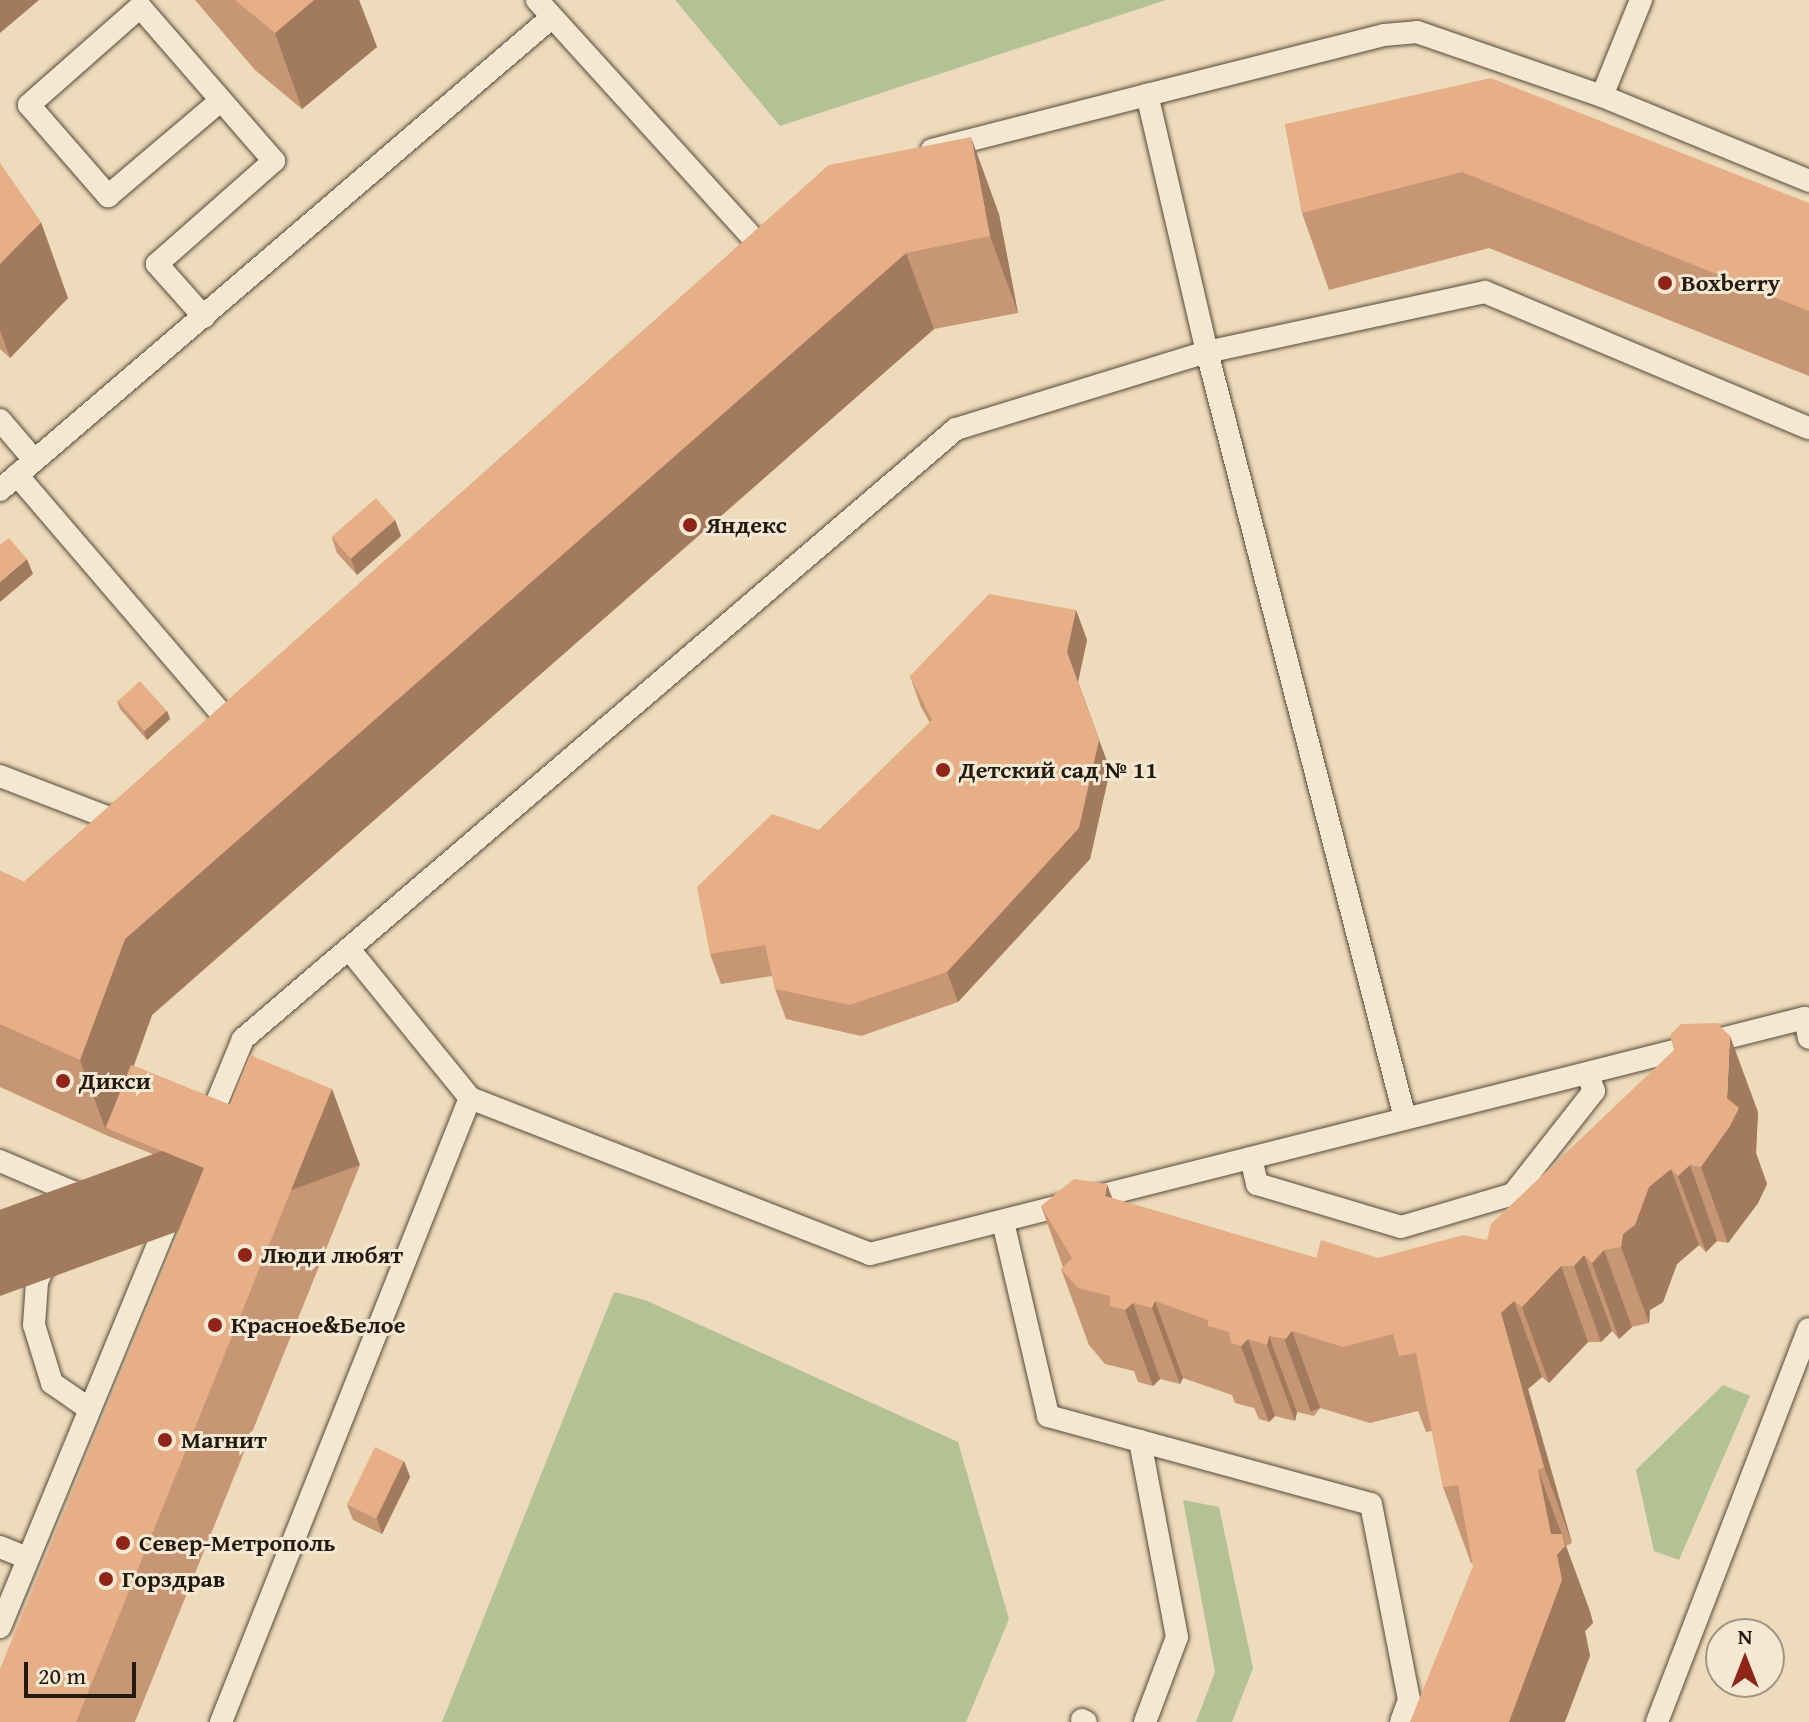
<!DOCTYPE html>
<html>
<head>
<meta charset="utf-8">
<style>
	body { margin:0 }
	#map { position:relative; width:1809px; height:1722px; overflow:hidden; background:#eedbbb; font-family:"Gentium Book Plus",serif }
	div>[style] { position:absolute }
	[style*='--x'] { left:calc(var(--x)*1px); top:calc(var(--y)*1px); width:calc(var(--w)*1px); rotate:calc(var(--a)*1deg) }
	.green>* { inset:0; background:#b3c194 }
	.roads { filter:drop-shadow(0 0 2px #554a3a) drop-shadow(0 0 2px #554a3a) }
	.lane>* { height:22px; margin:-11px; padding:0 11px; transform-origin:11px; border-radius:11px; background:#f4e8d3 }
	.wall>* { inset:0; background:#c79674 }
	.shaded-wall>* { inset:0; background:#a27a5e; transform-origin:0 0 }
	.building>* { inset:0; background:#e7af87; transform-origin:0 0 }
	.dots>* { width:22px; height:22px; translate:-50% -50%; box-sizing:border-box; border:4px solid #f4e8d3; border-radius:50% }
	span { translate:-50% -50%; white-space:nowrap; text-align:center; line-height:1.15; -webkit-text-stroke:6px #f4e8d3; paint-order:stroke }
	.poi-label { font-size:24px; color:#22190f; font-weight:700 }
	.left { translate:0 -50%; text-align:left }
	.north { position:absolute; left:1705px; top:1618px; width:80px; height:80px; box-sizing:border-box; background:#f4e8d3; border:2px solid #a09585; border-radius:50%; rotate:0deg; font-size:22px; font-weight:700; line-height:32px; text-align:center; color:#22190f }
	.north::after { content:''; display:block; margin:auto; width:28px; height:36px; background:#8f2418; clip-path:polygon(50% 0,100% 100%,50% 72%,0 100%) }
	.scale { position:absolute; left:24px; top:1662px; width:112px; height:36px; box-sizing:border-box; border:4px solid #22190f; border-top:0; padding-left:10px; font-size:24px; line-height:28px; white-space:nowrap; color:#22190f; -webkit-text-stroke:6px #f4e8d3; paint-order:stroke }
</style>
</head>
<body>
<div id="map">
	<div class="green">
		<div style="clip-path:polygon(675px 0,1166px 0,780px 126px)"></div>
		<div style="clip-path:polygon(614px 1292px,645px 1300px,958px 1442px,1009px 1619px,966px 1722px,442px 1722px)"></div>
		<div style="clip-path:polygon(1723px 1385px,1750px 1396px,1679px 1560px,1654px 1551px,1636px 1470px)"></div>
		<div style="clip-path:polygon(1183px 1500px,1219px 1507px,1253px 1668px,1232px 1722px,1196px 1722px,1215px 1672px)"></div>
	</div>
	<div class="roads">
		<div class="lane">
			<div style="--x:537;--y:0;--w:347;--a:47.8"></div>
			<div style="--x:1147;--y:95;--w:244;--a:-14.2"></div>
			<div style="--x:1384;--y:35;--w:33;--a:-5"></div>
			<div style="--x:1417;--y:32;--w:196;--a:19.1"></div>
			<div style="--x:1602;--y:96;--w:104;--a:-67.9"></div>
			<div style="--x:1602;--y:96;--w:224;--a:22.3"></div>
			<div style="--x:204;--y:317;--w:71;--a:-131.6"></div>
			<div style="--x:157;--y:264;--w:156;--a:-41.4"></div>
			<div style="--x:274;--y:161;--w:204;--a:-131"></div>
			<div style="--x:140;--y:7;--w:148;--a:138.6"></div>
			<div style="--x:29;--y:105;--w:121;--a:49"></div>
			<div style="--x:108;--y:196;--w:148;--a:-40.3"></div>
			<div style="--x:0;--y:420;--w:52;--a:49.6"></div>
			<div style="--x:17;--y:475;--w:338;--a:49.4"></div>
			<div style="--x:0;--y:490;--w:727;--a:-40.59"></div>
			<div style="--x:0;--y:776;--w:115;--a:21"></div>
			<div style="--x:107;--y:817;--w:20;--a:3"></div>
			<div style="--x:470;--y:1098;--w:429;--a:21.3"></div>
			<div style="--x:870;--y:1254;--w:964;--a:-14.17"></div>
			<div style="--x:1805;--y:1018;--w:20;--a:79"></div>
			<div style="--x:1405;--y:1118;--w:791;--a:-104.49"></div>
			<div style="--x:1207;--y:352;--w:284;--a:-12.2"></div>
			<div style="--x:1485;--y:292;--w:351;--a:22.8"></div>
			<div style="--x:1251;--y:1158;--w:27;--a:77"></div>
			<div style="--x:1257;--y:1184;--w:150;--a:16.6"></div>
			<div style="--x:1401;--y:1227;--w:117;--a:-16.4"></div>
			<div style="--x:1513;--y:1194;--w:131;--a:-51.8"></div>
			<div style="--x:1594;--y:1091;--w:19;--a:-111"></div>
			<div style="--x:0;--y:1161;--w:176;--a:23.1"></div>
			<div style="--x:74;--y:1192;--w:97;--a:112.3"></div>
			<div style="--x:37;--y:1282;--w:43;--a:94"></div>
			<div style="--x:34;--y:1325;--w:61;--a:72.8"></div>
			<div style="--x:52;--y:1383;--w:44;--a:34.8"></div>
			<div style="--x:1003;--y:1222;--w:199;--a:76.9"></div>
			<div style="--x:1048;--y:1416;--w:95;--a:15.2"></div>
			<div style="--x:1140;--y:1441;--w:199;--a:79.3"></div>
			<div style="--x:1177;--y:1637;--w:91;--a:110.6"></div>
			<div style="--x:1140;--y:1441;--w:239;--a:15.3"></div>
			<div style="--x:1371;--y:1504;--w:200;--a:79"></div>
			<div style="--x:1409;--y:1700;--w:23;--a:110"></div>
			<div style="--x:0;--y:1547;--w:29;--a:22"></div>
			<div style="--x:0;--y:1627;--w:636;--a:-67.55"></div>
			<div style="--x:243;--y:1039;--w:938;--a:-40.55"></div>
			<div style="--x:956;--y:429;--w:263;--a:-17.1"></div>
			<div style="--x:1207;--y:352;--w:264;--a:-103.1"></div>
			<div style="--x:1147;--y:95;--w:222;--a:165.7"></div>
			<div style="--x:1082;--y:1720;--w:4;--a:27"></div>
			<div style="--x:221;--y:1722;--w:672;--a:-68.25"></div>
			<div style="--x:470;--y:1098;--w:192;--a:-129.1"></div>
			<div style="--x:1657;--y:1722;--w:421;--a:-68.9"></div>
		</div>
	</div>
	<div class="wall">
		<div style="clip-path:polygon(195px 0,359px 0,377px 47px,302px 109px,255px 70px)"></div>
		<div style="clip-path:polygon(1285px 124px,1809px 203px,1809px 376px,1489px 248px,1329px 290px,1302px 213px)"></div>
		<div style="clip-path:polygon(0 163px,68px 298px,10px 358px,0 349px)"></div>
		<div style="clip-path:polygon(829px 165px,999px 214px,1018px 313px,934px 329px,152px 1015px,134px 1066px,230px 1105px,332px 1089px,360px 1165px,135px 1722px,0 1722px,202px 1174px,108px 1136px,0 1087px,0 871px,24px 882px)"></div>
		<div style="clip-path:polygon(395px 520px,401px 536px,357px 575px,337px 553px,332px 538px)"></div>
		<div style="clip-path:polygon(1076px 610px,1087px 640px,1078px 682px,1110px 770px,1090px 859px,958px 1002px,861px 1036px,786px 1019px,775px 989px,772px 976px,721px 984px,710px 954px,819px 830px,930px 723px,921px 707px,910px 676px)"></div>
		<div style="clip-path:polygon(117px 701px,167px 711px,170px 719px,147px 740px,120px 709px)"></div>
		<div style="clip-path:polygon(1758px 1112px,1756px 1153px,1767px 1184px,1758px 1203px,1728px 1243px,1717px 1241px,1706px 1252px,1699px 1245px,1677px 1264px,1663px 1302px,1650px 1310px,1649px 1323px,1632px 1327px,1619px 1339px,1612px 1331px,1601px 1342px,1588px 1342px,1549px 1383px,1542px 1377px,1528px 1389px,1572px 1543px,1566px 1546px,1593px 1623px,1585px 1631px,1590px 1656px,1473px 1566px,1473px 1563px,1471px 1563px,1443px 1487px,1432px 1431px,1426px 1432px,1418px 1411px,1370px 1423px,1320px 1408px,1314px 1416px,1297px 1412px,1295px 1421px,1275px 1416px,1269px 1422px,1259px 1419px,1254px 1408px,1235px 1403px,1232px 1395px,1183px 1378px,1180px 1384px,1160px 1379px,1153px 1386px,1138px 1382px,1134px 1371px,1105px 1364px,1089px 1345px,1061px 1269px,1063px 1267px,1041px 1206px,1112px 1198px,1316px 1258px,1378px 1258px,1487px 1240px)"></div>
		<div style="clip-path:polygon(404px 1461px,410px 1477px,382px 1534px,353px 1520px,347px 1505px)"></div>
	</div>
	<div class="shaded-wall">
		<div style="clip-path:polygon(0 0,39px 0,0 33px)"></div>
		<div style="clip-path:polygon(314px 0,359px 0,377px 47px,302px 109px,275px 33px)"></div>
		<div style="clip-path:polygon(971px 137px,999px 214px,1018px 313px,990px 236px)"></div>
		<div style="clip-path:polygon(41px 222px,68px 298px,10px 358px,0 330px,0 264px)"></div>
		<div style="clip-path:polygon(906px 253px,934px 329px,152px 1015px,110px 1130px,105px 1128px,80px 1060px,125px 939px)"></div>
		<div style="clip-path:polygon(395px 520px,401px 536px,357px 575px,351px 559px)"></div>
		<div style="clip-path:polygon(27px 559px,33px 574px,0 602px,0 582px)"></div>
		<div style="clip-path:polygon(1076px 610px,1087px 640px,1078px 682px,1110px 770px,1090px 859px,958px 1002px,947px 972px,1067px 652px)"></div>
		<div style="clip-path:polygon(167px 711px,170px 719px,147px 740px,144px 732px)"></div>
		<div style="clip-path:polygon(1730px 1036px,1758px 1112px,1756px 1153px,1767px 1184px,1758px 1203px,1728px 1243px,1701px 1167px,1727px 1098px)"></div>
		<div style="left:332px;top:1089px;width:81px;height:683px;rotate:70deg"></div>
		<div style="clip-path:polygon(1690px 1165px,1717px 1241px,1706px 1252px,1678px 1176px)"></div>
		<div style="clip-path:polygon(1671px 1169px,1699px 1245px,1677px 1264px,1663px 1302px,1650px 1310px,1649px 1323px,1621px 1247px,1623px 1234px,1649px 1187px)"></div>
		<div style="clip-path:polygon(1107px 1184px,1135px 1260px,1105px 1196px)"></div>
		<div style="clip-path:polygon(1604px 1250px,1632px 1327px,1619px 1339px,1592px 1263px)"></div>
		<div style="clip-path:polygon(1584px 1255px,1612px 1331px,1601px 1342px,1574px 1266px)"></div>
		<div style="clip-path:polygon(1561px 1266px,1588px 1342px,1549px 1383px,1522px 1307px)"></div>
		<div style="clip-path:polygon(1155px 1301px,1183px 1378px,1180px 1384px,1152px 1308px)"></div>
		<div style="clip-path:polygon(1514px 1301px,1542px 1377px,1528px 1389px,1572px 1543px,1544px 1467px,1501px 1313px)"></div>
		<div style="clip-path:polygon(1133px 1303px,1160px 1379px,1153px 1386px,1125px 1310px)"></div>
		<div style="left:1292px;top:1331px;width:82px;height:10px;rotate:70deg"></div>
		<div style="clip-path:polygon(1269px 1336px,1297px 1412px,1295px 1421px,1267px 1345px)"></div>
		<div style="clip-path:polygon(1248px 1339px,1275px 1416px,1269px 1422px,1241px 1346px)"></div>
		<div style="clip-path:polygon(404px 1461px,410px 1477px,382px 1534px,377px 1518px)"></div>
		<div style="clip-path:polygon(1538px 1470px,1590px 1611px,1593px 1623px,1585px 1631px,1590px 1656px,1565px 1722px,1509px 1722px,1551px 1534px)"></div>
	</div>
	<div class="building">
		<div style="clip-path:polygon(235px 0,314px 0,275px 33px)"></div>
		<div style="clip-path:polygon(1491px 78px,1809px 203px,1809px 311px,1462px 172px,1302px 213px,1285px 124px)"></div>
		<div style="clip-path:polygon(971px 137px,990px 236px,906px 253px,125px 939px,80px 1060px,0 1024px,0 871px,24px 882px,829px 165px)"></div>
		<div style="clip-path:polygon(0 163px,41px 222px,0 264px)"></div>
		<div style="left:376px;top:498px;width:29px;height:59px;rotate:49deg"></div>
		<div style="clip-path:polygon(9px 538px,27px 559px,0 582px,0 545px)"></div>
		<div style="clip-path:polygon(989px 594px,1076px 610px,1067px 652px,1099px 740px,1079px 828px,947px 972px,850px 1005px,775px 989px,765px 945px,710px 954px,697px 887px,772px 814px,819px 830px,932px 720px,910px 676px)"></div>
		<div style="left:140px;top:681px;width:40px;height:30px;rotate:48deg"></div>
		<div style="clip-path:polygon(1717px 1023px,1730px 1036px,1727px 1098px,1739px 1108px,1730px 1126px,1701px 1167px,1690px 1165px,1678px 1176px,1671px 1169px,1649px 1187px,1635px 1225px,1623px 1234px,1621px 1247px,1604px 1250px,1592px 1263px,1584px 1255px,1574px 1266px,1561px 1266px,1522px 1307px,1514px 1301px,1501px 1313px,1544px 1467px,1538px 1470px,1551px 1534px,1562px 1534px,1565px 1546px,1557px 1555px,1562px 1580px,1509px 1722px,1410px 1722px,1473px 1566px,1458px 1485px,1443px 1487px,1416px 1353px,1399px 1356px,1393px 1334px,1343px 1347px,1292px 1331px,1286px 1339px,1269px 1336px,1267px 1345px,1248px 1339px,1241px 1346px,1231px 1343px,1229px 1332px,1208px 1326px,1208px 1320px,1155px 1301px,1152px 1308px,1133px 1303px,1125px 1310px,1110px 1306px,1110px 1296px,1078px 1288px,1061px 1269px,1072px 1258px,1041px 1206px,1074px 1179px,1107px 1184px,1105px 1196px,1316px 1258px,1321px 1240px,1378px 1258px,1463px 1235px,1487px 1240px,1491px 1224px,1674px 1050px,1670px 1035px,1681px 1024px)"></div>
		<div style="clip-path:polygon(250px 1055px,332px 1089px,76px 1722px,0 1722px,0 1669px)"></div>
		<div style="left:131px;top:1065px;width:107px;height:68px;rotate:22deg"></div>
		<div style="left:375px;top:1447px;width:32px;height:64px;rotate:26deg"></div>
	</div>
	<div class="dots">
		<div style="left:1665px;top:283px;background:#8f2418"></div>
		<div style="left:690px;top:525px;background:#8f2418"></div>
		<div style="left:943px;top:770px;background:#8f2418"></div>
		<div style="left:63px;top:1081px;background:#8f2418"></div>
		<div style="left:245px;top:1255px;background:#8f2418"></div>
		<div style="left:215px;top:1325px;background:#8f2418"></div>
		<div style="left:165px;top:1440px;background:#8f2418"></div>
		<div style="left:123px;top:1543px;background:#8f2418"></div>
		<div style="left:106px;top:1579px;background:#8f2418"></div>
	</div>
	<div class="poi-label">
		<span class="left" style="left:1681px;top:283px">Boxberry</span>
		<span class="left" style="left:706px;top:525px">Яндекс</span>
		<span class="left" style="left:959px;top:770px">Детский сад № 11</span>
		<span class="left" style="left:79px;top:1081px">Дикси</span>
		<span class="left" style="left:261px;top:1255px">Люди любят</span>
		<span class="left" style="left:231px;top:1325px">Красное&amp;Белое</span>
		<span class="left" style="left:181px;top:1440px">Магнит</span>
		<span class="left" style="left:139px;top:1543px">Север-Метрополь</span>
		<span class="left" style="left:122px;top:1579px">Горздрав</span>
	</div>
	<div class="north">N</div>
	<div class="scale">20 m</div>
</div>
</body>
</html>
